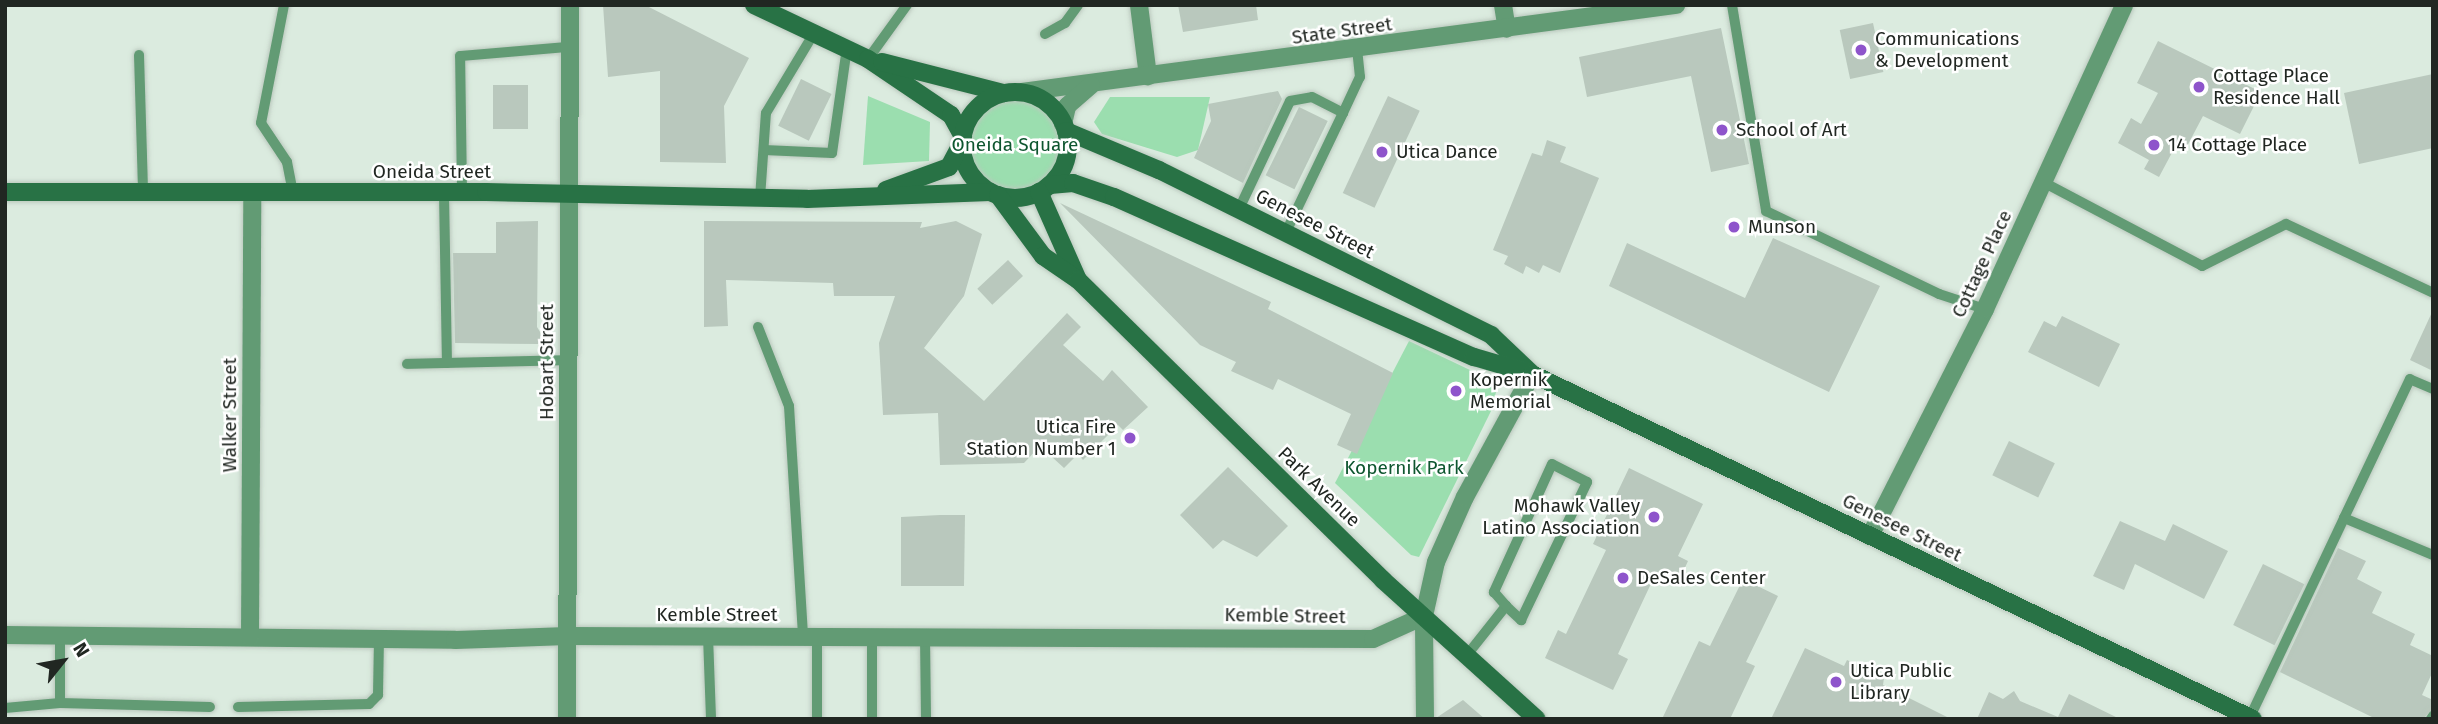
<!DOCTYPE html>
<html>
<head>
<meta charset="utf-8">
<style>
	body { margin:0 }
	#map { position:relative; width:2438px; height:724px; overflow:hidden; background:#dbebdf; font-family:"Fira Sans",sans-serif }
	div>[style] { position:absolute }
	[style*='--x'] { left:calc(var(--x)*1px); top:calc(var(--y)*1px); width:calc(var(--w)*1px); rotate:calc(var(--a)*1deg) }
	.green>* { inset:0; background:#9bdeaf }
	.round { border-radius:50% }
	.building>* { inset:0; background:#b9c8bd; transform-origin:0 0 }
	.roads { filter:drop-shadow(0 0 2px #bac8bd) drop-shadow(0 0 2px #bac8bd) }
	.lane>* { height:10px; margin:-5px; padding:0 5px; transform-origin:5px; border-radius:5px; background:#629b74 }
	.street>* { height:18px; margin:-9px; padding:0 9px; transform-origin:9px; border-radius:9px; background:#629b74 }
	.secondary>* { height:18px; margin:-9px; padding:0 9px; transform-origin:9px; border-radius:9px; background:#287245 }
	.secondary>.ring { margin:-9px; padding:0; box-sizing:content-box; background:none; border:18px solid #287245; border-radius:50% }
	.dots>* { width:19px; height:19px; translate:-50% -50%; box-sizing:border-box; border:4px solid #fff; border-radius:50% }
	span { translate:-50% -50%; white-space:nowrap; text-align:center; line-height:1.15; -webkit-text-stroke:5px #fff; paint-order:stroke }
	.street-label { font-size:19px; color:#212722 }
	.poi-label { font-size:19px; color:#212722 }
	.left { translate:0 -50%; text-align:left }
	.right { translate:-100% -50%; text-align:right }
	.park-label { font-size:19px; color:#0e562f }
	.frame { position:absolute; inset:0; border:7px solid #212722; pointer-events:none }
	.north { position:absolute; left:28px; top:626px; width:70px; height:70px; -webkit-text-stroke:5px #fff; paint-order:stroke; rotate:59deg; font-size:19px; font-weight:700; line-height:28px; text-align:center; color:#212722 }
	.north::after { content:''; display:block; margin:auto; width:24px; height:32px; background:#212722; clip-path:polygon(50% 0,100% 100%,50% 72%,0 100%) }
</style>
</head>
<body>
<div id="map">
	<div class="green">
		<div class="round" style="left:962px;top:92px;width:106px;height:106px"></div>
		<div style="clip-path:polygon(868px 96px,930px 122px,929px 161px,863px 165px)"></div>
		<div style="clip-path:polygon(1110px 97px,1210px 97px,1198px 150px,1177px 157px,1102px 134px,1094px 122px)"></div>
		<div style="clip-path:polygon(1409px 341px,1489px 379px,1496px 392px,1491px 411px,1419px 557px,1411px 555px,1335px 483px)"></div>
	</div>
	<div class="building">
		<div style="clip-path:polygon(603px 5px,645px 5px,749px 58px,724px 106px,726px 163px,660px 162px,660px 71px,608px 77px)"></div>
		<div style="clip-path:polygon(1178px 5px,1256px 5px,1258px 20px,1183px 32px)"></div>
		<div style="left:1873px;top:23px;width:50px;height:34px;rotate:78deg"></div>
		<div style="clip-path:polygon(1721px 28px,1749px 164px,1711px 172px,1691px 76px,1587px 97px,1579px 57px)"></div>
		<div style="clip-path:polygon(2158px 41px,2261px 92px,2240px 134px,2203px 116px,2184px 152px,2175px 147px,2159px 177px,2144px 169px,2149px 160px,2118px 143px,2131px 118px,2141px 124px,2158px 93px,2137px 83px)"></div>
		<div style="clip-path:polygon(2433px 74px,2433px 148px,2359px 164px,2344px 93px)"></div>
		<div style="left:801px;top:79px;width:34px;height:52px;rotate:26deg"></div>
		<div style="left:528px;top:85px;width:44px;height:35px;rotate:90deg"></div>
		<div style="clip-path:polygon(1278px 91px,1282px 99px,1243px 183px,1194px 158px,1211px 121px,1208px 104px)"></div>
		<div style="left:1388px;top:96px;width:35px;height:107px;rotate:25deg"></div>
		<div style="left:1299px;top:107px;width:32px;height:76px;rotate:26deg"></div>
		<div style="clip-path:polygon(1547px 140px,1566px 147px,1560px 162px,1599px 178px,1560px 273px,1543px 265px,1539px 273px,1526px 266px,1523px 274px,1504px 264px,1508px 256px,1493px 250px,1532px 153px,1542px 156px)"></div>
		<div style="clip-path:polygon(1060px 203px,1271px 302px,1268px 309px,1393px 373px,1357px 454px,1337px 445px,1351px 414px,1278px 379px,1273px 390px,1231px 371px,1236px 362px,1200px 345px)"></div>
		<div style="clip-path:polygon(538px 221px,537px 327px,542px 335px,538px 344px,455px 343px,453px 253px,496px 253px,496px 222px)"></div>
		<div style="clip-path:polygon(704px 221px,922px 222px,920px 228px,956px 221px,982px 234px,964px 296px,924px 348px,984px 401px,1067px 313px,1081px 327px,1063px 345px,1103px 381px,1112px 370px,1148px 407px,1123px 430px,1118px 425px,1083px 460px,1078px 454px,1064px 468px,1040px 446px,1024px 463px,940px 465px,938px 413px,883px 415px,879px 343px,895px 296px,834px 296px,833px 283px,726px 280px,728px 326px,704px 327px)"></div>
		<div style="clip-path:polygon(1773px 238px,1880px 286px,1829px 392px,1609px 286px,1627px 243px,1745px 298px)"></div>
		<div style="left:1008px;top:260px;width:22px;height:42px;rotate:47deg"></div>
		<div style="clip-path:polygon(2433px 310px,2433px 371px,2410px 360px)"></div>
		<div style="clip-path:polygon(2062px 316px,2120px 344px,2099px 387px,2028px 352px,2044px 321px,2056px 327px)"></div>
		<div style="left:2009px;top:441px;width:51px;height:38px;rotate:26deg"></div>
		<div style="clip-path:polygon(1228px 467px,1288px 526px,1257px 557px,1223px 540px,1213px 549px,1180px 515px)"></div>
		<div style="clip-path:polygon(1629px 468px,1703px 504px,1678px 556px,1688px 561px,1678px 583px,1656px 573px,1618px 654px,1628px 659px,1613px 690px,1545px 658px,1558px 630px,1566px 634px,1606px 550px,1593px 544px)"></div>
		<div style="clip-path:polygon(940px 515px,965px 515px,964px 586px,901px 586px,901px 517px)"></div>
		<div style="clip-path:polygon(2120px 521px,2165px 541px,2173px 524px,2228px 551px,2204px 599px,2135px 564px,2124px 590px,2093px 576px)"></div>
		<div style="clip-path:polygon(2338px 548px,2366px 561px,2357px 579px,2382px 592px,2372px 613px,2415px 634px,2410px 645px,2433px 656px,2433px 671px,2422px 695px,2433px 700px,2433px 708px,2423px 719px,2376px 719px,2280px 672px)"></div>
		<div style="left:2263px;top:564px;width:46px;height:68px;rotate:26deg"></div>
		<div style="clip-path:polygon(1743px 579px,1778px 596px,1746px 662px,1755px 666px,1730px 719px,1662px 719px,1699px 641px,1710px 646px)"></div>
		<div style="clip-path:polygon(1805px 648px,1844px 666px,1847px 660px,1884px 678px,1883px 685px,1951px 719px,1771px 719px)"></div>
		<div style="clip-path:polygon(2014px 691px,2020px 701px,2058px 717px,2069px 694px,2120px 719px,1977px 719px,1989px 692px,2003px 699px)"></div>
		<div style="clip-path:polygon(1463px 700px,1485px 719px,1436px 719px,1436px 718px)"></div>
	</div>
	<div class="roads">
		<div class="lane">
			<div style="--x:284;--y:5;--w:120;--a:101"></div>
			<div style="--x:261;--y:123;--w:47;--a:56.3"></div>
			<div style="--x:287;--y:162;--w:32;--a:79"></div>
			<div style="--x:1732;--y:5;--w:209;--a:80.6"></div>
			<div style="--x:1766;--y:211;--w:192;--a:25.6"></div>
			<div style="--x:1939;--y:294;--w:48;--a:18.1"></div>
			<div style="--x:1045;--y:34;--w:23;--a:-29"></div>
			<div style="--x:1065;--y:23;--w:22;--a:-54"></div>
			<div style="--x:139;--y:55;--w:138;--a:88.3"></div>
			<div style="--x:868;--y:59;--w:67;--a:-54.2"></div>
			<div style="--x:1343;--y:113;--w:40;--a:-65"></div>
			<div style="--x:1360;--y:77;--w:27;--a:-96"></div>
			<div style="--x:764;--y:150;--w:68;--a:2.5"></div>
			<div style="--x:832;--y:153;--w:106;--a:-81.9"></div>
			<div style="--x:2043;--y:182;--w:180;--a:27.8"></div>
			<div style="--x:2202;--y:266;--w:94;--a:-26.6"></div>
			<div style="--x:2286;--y:224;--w:162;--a:25.1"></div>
			<div style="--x:462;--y:192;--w:136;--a:-90.8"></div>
			<div style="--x:460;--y:56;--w:108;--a:-4.8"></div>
			<div style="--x:444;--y:193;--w:170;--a:89"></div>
			<div style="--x:760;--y:198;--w:85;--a:-86"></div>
			<div style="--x:766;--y:113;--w:93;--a:-59"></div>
			<div style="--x:1239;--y:209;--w:119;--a:-64.7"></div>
			<div style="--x:1290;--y:101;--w:22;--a:-10"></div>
			<div style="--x:1312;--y:97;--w:35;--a:27"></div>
			<div style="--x:1343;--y:113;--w:132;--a:115.6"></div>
			<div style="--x:758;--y:327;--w:85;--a:68.6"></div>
			<div style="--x:789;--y:406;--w:230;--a:86.5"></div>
			<div style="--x:407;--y:364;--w:161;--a:-1.4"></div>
			<div style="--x:2433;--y:389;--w:25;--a:-157"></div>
			<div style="--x:2410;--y:379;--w:154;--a:115.4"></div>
			<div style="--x:2344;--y:518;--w:96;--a:22.6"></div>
			<div style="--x:708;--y:636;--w:83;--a:87.9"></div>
			<div style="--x:817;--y:636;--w:83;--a:90"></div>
			<div style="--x:872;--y:636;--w:83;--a:90"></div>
			<div style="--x:925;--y:636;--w:83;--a:89.3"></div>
			<div style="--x:1467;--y:655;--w:63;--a:-51.5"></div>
			<div style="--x:1506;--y:606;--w:21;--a:43"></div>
			<div style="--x:1521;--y:620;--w:153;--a:-64.4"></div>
			<div style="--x:1587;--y:482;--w:39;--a:-153"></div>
			<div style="--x:1552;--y:464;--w:141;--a:114.4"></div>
			<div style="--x:1494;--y:592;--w:18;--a:49"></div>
			<div style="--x:60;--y:703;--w:150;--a:1.5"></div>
			<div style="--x:238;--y:707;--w:131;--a:-1.3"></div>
			<div style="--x:369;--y:704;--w:13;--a:-45"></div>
			<div style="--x:378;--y:695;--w:56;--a:-89"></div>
			<div style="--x:5;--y:708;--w:55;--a:-5.2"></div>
			<div style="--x:60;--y:703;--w:68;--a:-90"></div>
			<div style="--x:2250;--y:717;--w:220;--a:-64.7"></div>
			<div style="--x:2431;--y:719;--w:4;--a:-56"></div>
		</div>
		<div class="street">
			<div style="--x:1139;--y:5;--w:72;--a:82.8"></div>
			<div style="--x:1503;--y:5;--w:24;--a:81"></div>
			<div style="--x:1022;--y:92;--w:660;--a:-7.58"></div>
			<div style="--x:1063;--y:124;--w:18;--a:-77"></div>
			<div style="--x:1067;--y:106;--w:32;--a:-41"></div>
			<div style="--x:1870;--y:536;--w:254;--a:-63.1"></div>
			<div style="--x:1985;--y:309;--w:334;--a:-65.4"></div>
			<div style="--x:5;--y:635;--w:450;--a:0.6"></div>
			<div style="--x:455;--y:640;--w:112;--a:-2"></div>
			<div style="--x:567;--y:636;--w:806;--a:0.21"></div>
			<div style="--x:1373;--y:639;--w:56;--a:-24.3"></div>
			<div style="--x:250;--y:637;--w:444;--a:-89.7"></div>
			<div style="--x:567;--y:719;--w:714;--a:-89.76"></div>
			<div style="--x:1425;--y:719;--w:103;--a:-90.6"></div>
			<div style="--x:1424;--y:616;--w:55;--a:-77.5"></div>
			<div style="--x:1436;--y:562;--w:71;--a:-66"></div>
			<div style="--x:1465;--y:497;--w:140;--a:-61.4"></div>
		</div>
		<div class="secondary">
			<div style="--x:754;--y:5;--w:126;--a:25.3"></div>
			<div style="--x:868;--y:59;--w:100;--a:34"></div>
			<div style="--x:951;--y:115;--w:25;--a:61"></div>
			<div style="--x:882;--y:62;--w:126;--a:14.3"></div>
			<div class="ring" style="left:962px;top:92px;width:88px;height:88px"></div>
			<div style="--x:1066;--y:131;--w:101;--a:22.8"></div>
			<div style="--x:1159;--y:170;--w:371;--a:26.4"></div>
			<div style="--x:1491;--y:335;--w:54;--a:43.5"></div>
			<div style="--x:1050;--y:185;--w:23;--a:-5"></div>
			<div style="--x:1073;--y:183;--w:43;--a:18.9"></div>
			<div style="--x:1114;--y:197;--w:394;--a:24"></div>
			<div style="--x:1474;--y:357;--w:60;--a:16.3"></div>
			<div style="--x:1532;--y:374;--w:799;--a:25.57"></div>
			<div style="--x:886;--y:190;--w:67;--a:-20.1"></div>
			<div style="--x:949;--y:167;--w:27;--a:-62"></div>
			<div style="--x:5;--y:192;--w:481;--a:0"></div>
			<div style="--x:486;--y:192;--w:321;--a:1.2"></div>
			<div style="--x:807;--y:199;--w:183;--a:-2.2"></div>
			<div style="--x:1039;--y:192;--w:96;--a:66.1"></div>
			<div style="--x:998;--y:195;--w:76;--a:53.6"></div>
			<div style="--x:1043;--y:256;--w:42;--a:34.4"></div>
			<div style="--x:1078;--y:280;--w:428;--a:44.5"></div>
			<div style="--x:1383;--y:580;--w:207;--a:42.1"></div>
		</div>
	</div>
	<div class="dots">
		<div style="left:1861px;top:50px;background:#8e54cb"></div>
		<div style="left:2199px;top:87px;background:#8e54cb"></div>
		<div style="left:1722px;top:130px;background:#8e54cb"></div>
		<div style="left:2154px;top:145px;background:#8e54cb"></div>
		<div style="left:1382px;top:152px;background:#8e54cb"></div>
		<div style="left:1734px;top:227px;background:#8e54cb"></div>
		<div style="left:1456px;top:391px;background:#8e54cb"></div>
		<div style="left:1130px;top:438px;background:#8e54cb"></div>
		<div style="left:1654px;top:517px;background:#8e54cb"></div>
		<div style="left:1623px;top:578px;background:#8e54cb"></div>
		<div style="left:1836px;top:682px;background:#8e54cb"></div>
	</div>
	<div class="street-label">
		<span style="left:1342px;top:31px;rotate:-8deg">State Street</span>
		<span style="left:432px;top:172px">Oneida Street</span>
		<span style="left:1315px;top:224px;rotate:27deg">Genesee Street</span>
		<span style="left:1982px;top:264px;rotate:-65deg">Cottage Place</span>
		<span style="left:547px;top:362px;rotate:-90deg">Hobart Street</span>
		<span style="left:230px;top:415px;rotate:-90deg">Walker Street</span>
		<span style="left:1319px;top:487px;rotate:44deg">Park Avenue</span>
		<span style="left:1902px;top:528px;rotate:26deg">Genesee Street</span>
		<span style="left:717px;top:615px">Kemble Street</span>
		<span style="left:1285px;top:616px;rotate:1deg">Kemble Street</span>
	</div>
	<div class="poi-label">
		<span class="left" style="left:1875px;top:50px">Communications<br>&amp; Development</span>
		<span class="left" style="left:2213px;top:87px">Cottage Place<br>Residence Hall</span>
		<span class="left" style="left:1736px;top:130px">School of Art</span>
		<span class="left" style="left:2168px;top:145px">14 Cottage Place</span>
		<span class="left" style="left:1396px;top:152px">Utica Dance</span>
		<span class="left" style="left:1748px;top:227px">Munson</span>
		<span class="left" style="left:1470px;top:391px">Kopernik<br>Memorial</span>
		<span class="right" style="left:1116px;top:438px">Utica Fire<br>Station Number 1</span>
		<span class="right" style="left:1640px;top:517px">Mohawk Valley<br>Latino Association</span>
		<span class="left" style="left:1637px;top:578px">DeSales Center</span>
		<span class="left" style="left:1850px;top:682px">Utica Public<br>Library</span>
	</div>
	<div class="park-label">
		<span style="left:1015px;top:145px">Oneida Square</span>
		<span style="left:1404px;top:468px">Kopernik Park</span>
	</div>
	<div class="frame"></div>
	<div class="north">N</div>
</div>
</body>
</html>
